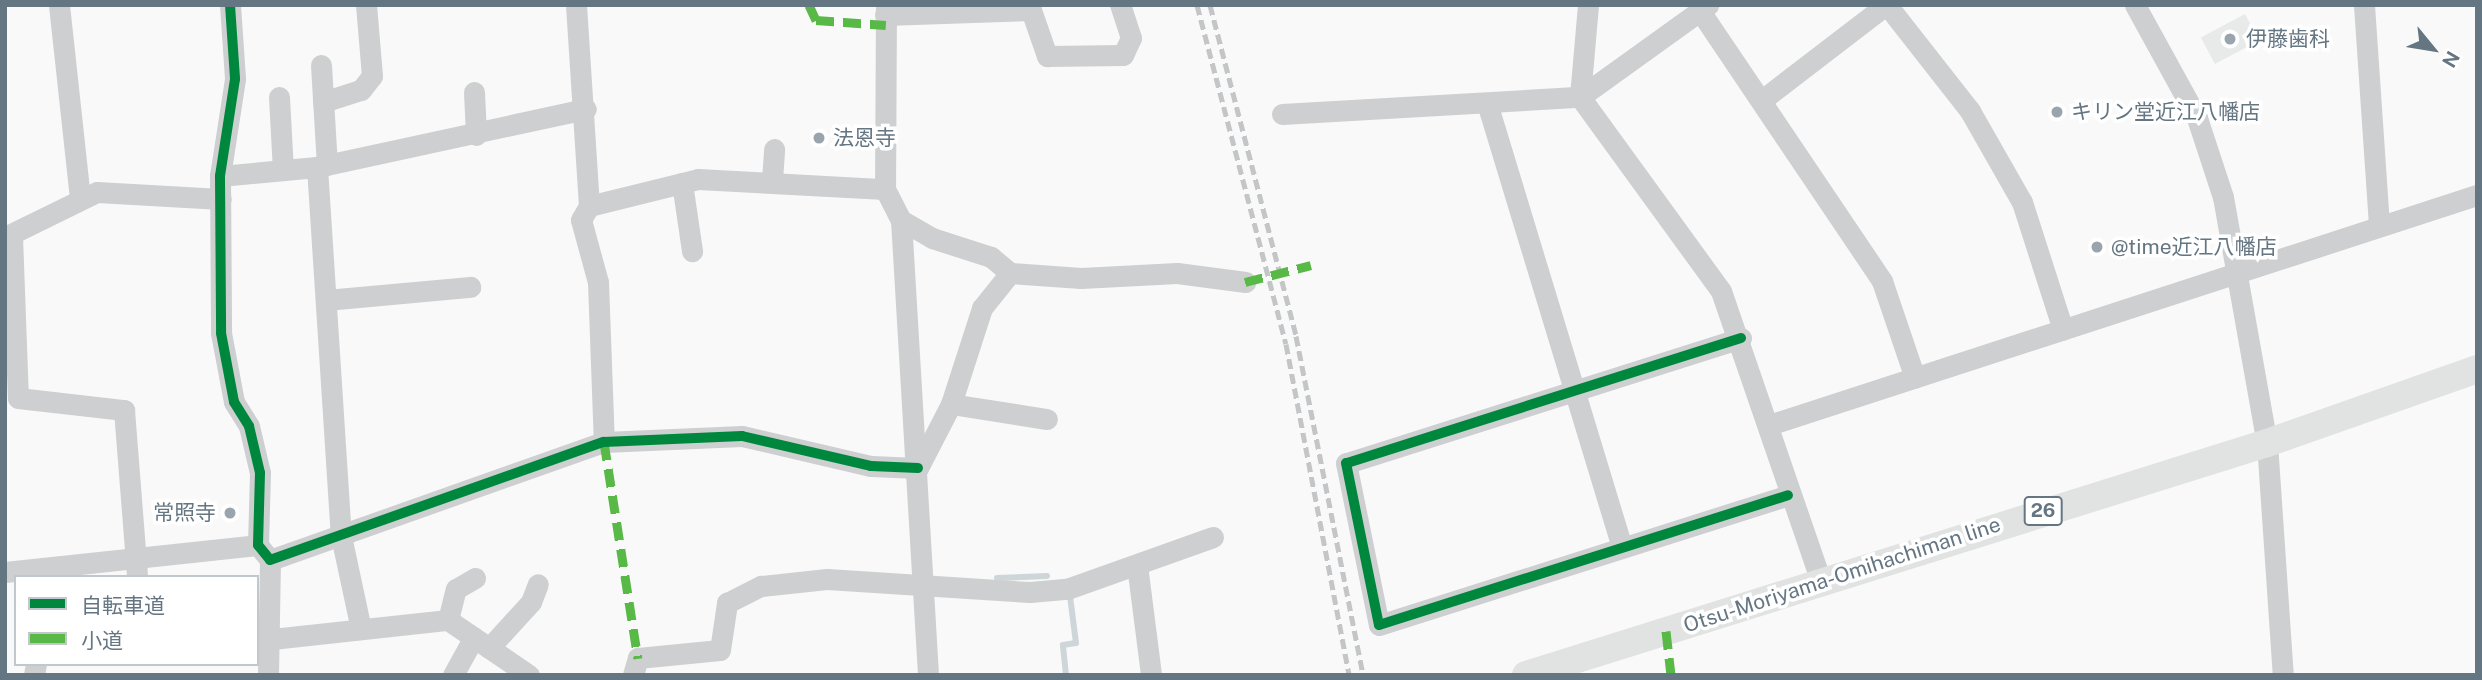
<!DOCTYPE html>
<html>
<head>
<meta charset="utf-8">
<style>
	body { margin:0 }
	#map { position:relative; width:2482px; height:680px; overflow:hidden; background:#f9f9f9; font-family:"Public Sans","Noto Sans JP",sans-serif }
	div>[style] { position:absolute }
	[style*='--x'] { left:calc(var(--x)*1px); top:calc(var(--y)*1px); width:calc(var(--w)*1px); rotate:calc(var(--a)*1deg) }
	.built>* { inset:0; background:#e8e9e9; transform-origin:0 0 }
	.stream>* { height:6px; margin:-3px; padding:0 3px; transform-origin:3px; border-radius:3px; background:#ced6d9 }
	.minor>* { height:21px; margin:-10.5px; padding:0 10.5px; transform-origin:10.5px; border-radius:10.5px; background:#cecfd0 }
	.major>* { height:28px; margin:-14px; padding:0 14px; transform-origin:14px; border-radius:14px; background:#e1e2e2 }
	.rail>* { height:5px; margin-top:-2.5px; transform-origin:0; background:repeating-linear-gradient(90deg,#c3c5c6 0 10px,transparent 0 15px) }
	.quiet>* { height:9px; margin-top:-4.5px; transform-origin:0; background:repeating-linear-gradient(90deg,#58b947 0 18px,transparent 0 27px) }
	.cycleway>* { height:10px; margin:-5px; padding:0 5px; transform-origin:5px; border-radius:5px; background:#00873e }
	.dots>* { width:19px; height:19px; translate:-50% -50%; box-sizing:border-box; border:4px solid #fff; border-radius:50% }
	span { translate:-50% -50%; white-space:nowrap; text-align:center; line-height:1.15; -webkit-text-stroke:7px #fff; paint-order:stroke }
	.shield-label span { padding:2px 5px; background:#fff; border:2px solid; border-radius:5px; -webkit-text-stroke-width:0 }
	.shield-label { font-size:19px; color:#657683; font-weight:700 }
	.poi-label { font-size:21px; color:#657683 }
	.left { translate:0 -50%; text-align:left }
	.right { translate:-100% -50%; text-align:right }
	.street-label { font-size:21px; color:#657683 }
	.frame { position:absolute; inset:0; border:7px solid #657683; pointer-events:none }
	.legend { position:absolute; left:14px; top:575px; width:245px; height:91px; box-sizing:border-box; background:#fff; border:2px solid #c1c8cd; margin:0; padding:9px 12px; list-style:none; font-size:21px; color:#657683 }
	.legend li { display:flex; align-items:center; gap:14px; height:35px }
	.legend b { width:35px; border:2px solid #c1c8cd }
	.north { position:absolute; left:2398px; top:14px; width:70px; height:70px; -webkit-text-stroke:5px #fff; paint-order:stroke; rotate:120deg; font-size:19px; font-weight:700; line-height:28px; text-align:center; color:#657683 }
	.north::after { content:''; display:block; margin:auto; width:24px; height:32px; background:#657683; clip-path:polygon(50% 0,100% 100%,50% 72%,0 100%) }
</style>
</head>
<body>
<div id="map">
	<div class="built">
		<div style="left:2245px;top:14px;width:30px;height:50px;rotate:62deg"></div>
	</div>
	<div class="stream">
		<div style="--x:997;--y:578;--w:50;--a:-2.3"></div>
		<div style="--x:1066;--y:675;--w:30;--a:-96"></div>
		<div style="--x:1063;--y:645;--w:13;--a:-9"></div>
		<div style="--x:1076;--y:643;--w:47;--a:-97.3"></div>
	</div>
	<div class="minor">
		<div style="--x:59;--y:5;--w:194;--a:83.8"></div>
		<div style="--x:230;--y:5;--w:74;--a:86.1"></div>
		<div style="--x:235;--y:79;--w:98;--a:98.8"></div>
		<div style="--x:220;--y:176;--w:157;--a:89.6"></div>
		<div style="--x:221;--y:333;--w:70;--a:79.3"></div>
		<div style="--x:234;--y:402;--w:28;--a:58"></div>
		<div style="--x:249;--y:426;--w:48;--a:76.8"></div>
		<div style="--x:260;--y:473;--w:72;--a:91.6"></div>
		<div style="--x:258;--y:545;--w:19;--a:51"></div>
		<div style="--x:270;--y:560;--w:354;--a:-19.5"></div>
		<div style="--x:604;--y:442;--w:138;--a:-2.5"></div>
		<div style="--x:742;--y:436;--w:132;--a:13.1"></div>
		<div style="--x:871;--y:466;--w:47;--a:2.4"></div>
		<div style="--x:576;--y:5;--w:201;--a:86.3"></div>
		<div style="--x:589;--y:206;--w:112;--a:-13.9"></div>
		<div style="--x:698;--y:179;--w:187;--a:3.1"></div>
		<div style="--x:886;--y:5;--w:184;--a:90.3"></div>
		<div style="--x:885;--y:189;--w:35;--a:63"></div>
		<div style="--x:901;--y:220;--w:456;--a:86.6"></div>
		<div style="--x:1588;--y:5;--w:92;--a:95"></div>
		<div style="--x:1580;--y:97;--w:240;--a:54"></div>
		<div style="--x:1721;--y:291;--w:308;--a:71"></div>
		<div style="--x:1887;--y:5;--w:135;--a:51.9"></div>
		<div style="--x:1970;--y:111;--w:105;--a:60.3"></div>
		<div style="--x:2022;--y:202;--w:134;--a:72.2"></div>
		<div style="--x:2135;--y:5;--w:129;--a:61.2"></div>
		<div style="--x:2197;--y:118;--w:83;--a:71.8"></div>
		<div style="--x:2223;--y:197;--w:250;--a:79.9"></div>
		<div style="--x:2267;--y:443;--w:233;--a:86.1"></div>
		<div style="--x:2364;--y:5;--w:221;--a:86.1"></div>
		<div style="--x:1700;--y:11;--w:326;--a:56"></div>
		<div style="--x:1882;--y:281;--w:102;--a:71.2"></div>
		<div style="--x:885;--y:15;--w:146;--a:-2"></div>
		<div style="--x:1031;--y:10;--w:49;--a:70.8"></div>
		<div style="--x:1047;--y:56;--w:76;--a:-0.8"></div>
		<div style="--x:1123;--y:55;--w:19;--a:-65"></div>
		<div style="--x:1131;--y:38;--w:35;--a:-108"></div>
		<div style="--x:321;--y:65;--w:100;--a:86.6"></div>
		<div style="--x:474;--y:92;--w:43;--a:87.3"></div>
		<div style="--x:279;--y:97;--w:73;--a:86.9"></div>
		<div style="--x:1762;--y:100;--w:156;--a:-37.5"></div>
		<div style="--x:323;--y:102;--w:40;--a:-18"></div>
		<div style="--x:361;--y:90;--w:18;--a:-52"></div>
		<div style="--x:372;--y:76;--w:71;--a:-94.8"></div>
		<div style="--x:1487;--y:103;--w:462;--a:73.1"></div>
		<div style="--x:1282;--y:114;--w:298;--a:-3.3"></div>
		<div style="--x:1580;--y:97;--w:158;--a:-35.7"></div>
		<div style="--x:317;--y:167;--w:370;--a:86.3"></div>
		<div style="--x:341;--y:536;--w:95;--a:77.9"></div>
		<div style="--x:220;--y:176;--w:97;--a:-5.3"></div>
		<div style="--x:317;--y:167;--w:275;--a:-12.2"></div>
		<div style="--x:772;--y:180;--w:31;--a:-86"></div>
		<div style="--x:682;--y:183;--w:69;--a:81.6"></div>
		<div style="--x:589;--y:206;--w:16;--a:120"></div>
		<div style="--x:581;--y:220;--w:64;--a:74.7"></div>
		<div style="--x:598;--y:282;--w:160;--a:87.9"></div>
		<div style="--x:901;--y:220;--w:36;--a:30"></div>
		<div style="--x:932;--y:238;--w:62;--a:17.9"></div>
		<div style="--x:991;--y:257;--w:25;--a:40"></div>
		<div style="--x:12;--y:236;--w:162;--a:87.9"></div>
		<div style="--x:18;--y:398;--w:107;--a:6.5"></div>
		<div style="--x:124;--y:410;--w:168;--a:85.5"></div>
		<div style="--x:5;--y:237;--w:102;--a:-26.1"></div>
		<div style="--x:97;--y:192;--w:124;--a:3.2"></div>
		<div style="--x:326;--y:300;--w:145;--a:-5.2"></div>
		<div style="--x:1741;--y:338;--w:414;--a:162.4"></div>
		<div style="--x:1346;--y:463;--w:165;--a:78.5"></div>
		<div style="--x:1379;--y:625;--w:429;--a:-17.6"></div>
		<div style="--x:951;--y:404;--w:97;--a:8.9"></div>
		<div style="--x:1769;--y:425;--w:744;--a:-18"></div>
		<div style="--x:918;--y:468;--w:72;--a:-62.7"></div>
		<div style="--x:951;--y:404;--w:101;--a:-72.1"></div>
		<div style="--x:982;--y:308;--w:45;--a:-51.3"></div>
		<div style="--x:1010;--y:273;--w:71;--a:4"></div>
		<div style="--x:1081;--y:278;--w:96;--a:-3"></div>
		<div style="--x:1177;--y:273;--w:69;--a:7.5"></div>
		<div style="--x:1137;--y:565;--w:111;--a:82.7"></div>
		<div style="--x:5;--y:572;--w:254;--a:-6.1"></div>
		<div style="--x:448;--y:620;--w:32;--a:-76"></div>
		<div style="--x:456;--y:589;--w:22;--a:-30"></div>
		<div style="--x:272;--y:639;--w:177;--a:-6.2"></div>
		<div style="--x:448;--y:620;--w:98;--a:34.2"></div>
		<div style="--x:489;--y:648;--w:62;--a:-47.6"></div>
		<div style="--x:531;--y:602;--w:19;--a:-69"></div>
		<div style="--x:34;--y:675;--w:11;--a:-80"></div>
		<div style="--x:268;--y:675;--w:115;--a:-89"></div>
		<div style="--x:453;--y:675;--w:43;--a:-61.1"></div>
		<div style="--x:633;--y:675;--w:18;--a:-74"></div>
		<div style="--x:638;--y:658;--w:82;--a:-5.6"></div>
		<div style="--x:720;--y:650;--w:48;--a:-81.5"></div>
		<div style="--x:727;--y:603;--w:38;--a:-27"></div>
		<div style="--x:761;--y:586;--w:66;--a:-6.1"></div>
		<div style="--x:827;--y:579;--w:203;--a:3.7"></div>
		<div style="--x:1030;--y:592;--w:37;--a:-5"></div>
		<div style="--x:1067;--y:589;--w:155;--a:-19.6"></div>
	</div>
	<div class="major">
		<div style="--x:1526;--y:675;--w:776;--a:-17.38"></div>
		<div style="--x:2267;--y:443;--w:223;--a:-19.4"></div>
	</div>
	<div class="rail">
		<div style="--x:1197;--y:5;--w:350;--a:75.3"></div>
		<div style="--x:1286;--y:344;--w:337;--a:79.2"></div>
		<div style="--x:1210;--y:5;--w:342;--a:75.4"></div>
		<div style="--x:1296;--y:336;--w:346;--a:78.8"></div>
	</div>
	<div class="quiet">
		<div style="--x:809;--y:5;--w:17;--a:65"></div>
		<div style="--x:816;--y:20;--w:70;--a:4.1"></div>
		<div style="--x:1245;--y:282;--w:68;--a:-14.4"></div>
		<div style="--x:604;--y:442;--w:219;--a:81.1"></div>
		<div style="--x:1666;--y:631;--w:44;--a:83.5"></div>
	</div>
	<div class="cycleway">
		<div style="--x:230;--y:5;--w:74;--a:86.1"></div>
		<div style="--x:235;--y:79;--w:98;--a:98.8"></div>
		<div style="--x:220;--y:176;--w:157;--a:89.6"></div>
		<div style="--x:221;--y:333;--w:70;--a:79.3"></div>
		<div style="--x:234;--y:402;--w:28;--a:58"></div>
		<div style="--x:249;--y:426;--w:48;--a:76.8"></div>
		<div style="--x:260;--y:473;--w:72;--a:91.6"></div>
		<div style="--x:258;--y:545;--w:19;--a:51"></div>
		<div style="--x:270;--y:560;--w:354;--a:-19.5"></div>
		<div style="--x:604;--y:442;--w:138;--a:-2.5"></div>
		<div style="--x:742;--y:436;--w:132;--a:13.1"></div>
		<div style="--x:871;--y:466;--w:47;--a:2.4"></div>
		<div style="--x:1741;--y:338;--w:414;--a:162.4"></div>
		<div style="--x:1346;--y:463;--w:165;--a:78.5"></div>
		<div style="--x:1379;--y:625;--w:429;--a:-17.6"></div>
	</div>
	<div class="dots">
		<div style="left:2230px;top:39px;background:#99a4ac"></div>
		<div style="left:2057px;top:112px;background:#99a4ac"></div>
		<div style="left:819px;top:138px;background:#99a4ac"></div>
		<div style="left:2097px;top:247px;background:#99a4ac"></div>
		<div style="left:230px;top:513px;background:#99a4ac"></div>
	</div>
	<div class="shield-label">
		<span style="left:2043px;top:511px">26</span>
	</div>
	<div class="poi-label">
		<span class="left" style="left:2246px;top:39px">伊藤歯科</span>
		<span class="left" style="left:2071px;top:112px">キリン堂近江八幡店</span>
		<span class="left" style="left:833px;top:138px">法恩寺</span>
		<span class="left" style="left:2111px;top:247px">@time近江八幡店</span>
		<span class="right" style="left:216px;top:513px">常照寺</span>
	</div>
	<div class="street-label">
		<span style="left:1842px;top:575px;rotate:-18deg">Otsu-Moriyama-Omihachiman line</span>
	</div>
	<div class="frame"></div>
	<ul class="legend">
	<li><b style="height:9px;background:#00873e"></b>自転車道</li>
	<li><b style="height:9px;background:#58b947"></b>小道</li>
	</ul>
	<div class="north">N</div>
</div>
</body>
</html>
